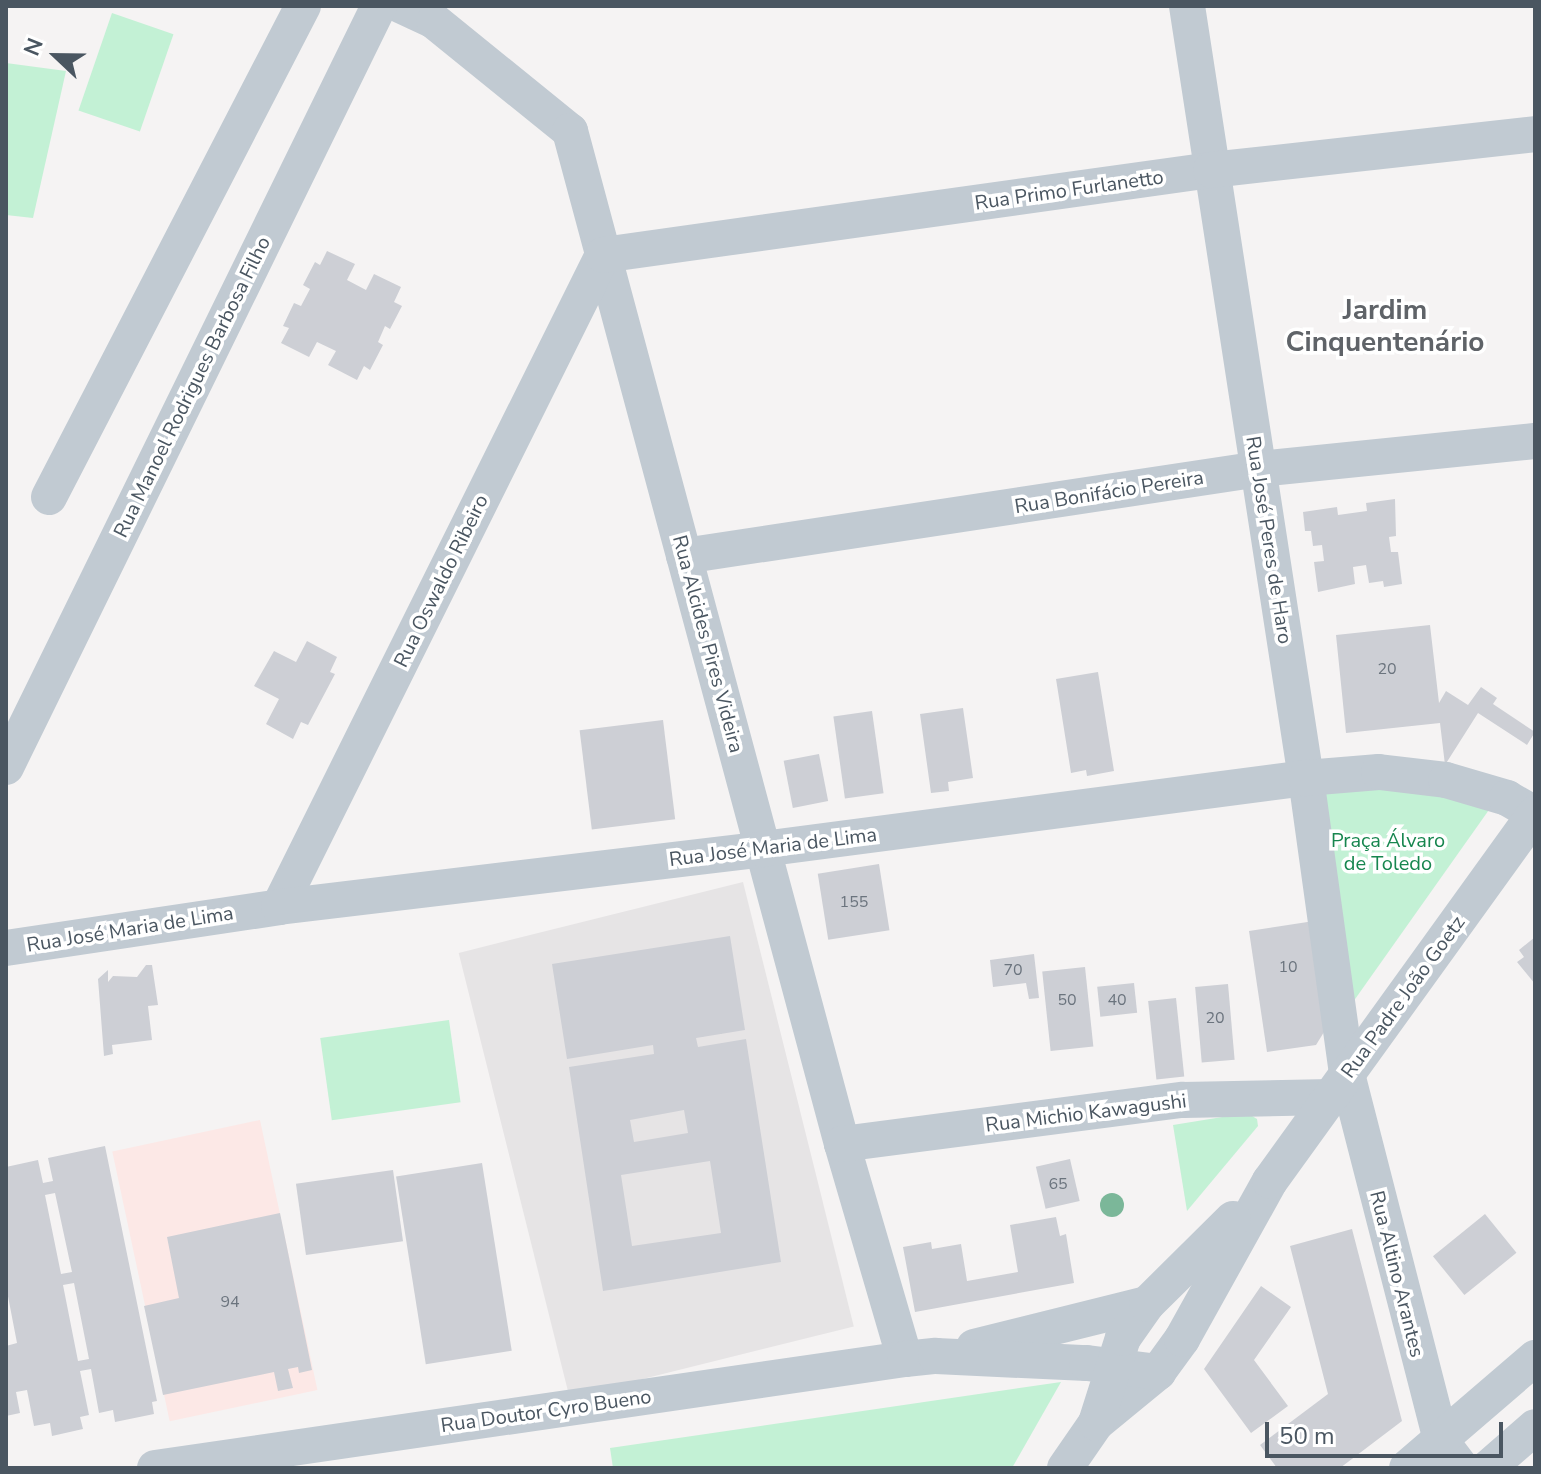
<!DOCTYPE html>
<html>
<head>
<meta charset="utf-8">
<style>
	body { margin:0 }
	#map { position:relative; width:1541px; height:1474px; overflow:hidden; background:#f5f3f3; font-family:"Nunito Sans",sans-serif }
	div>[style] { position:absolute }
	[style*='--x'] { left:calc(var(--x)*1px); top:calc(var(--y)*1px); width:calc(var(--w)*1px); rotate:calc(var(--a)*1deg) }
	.education>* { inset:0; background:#e6e4e5; transform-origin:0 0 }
	.medical>* { inset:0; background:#fce8e6; transform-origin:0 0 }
	.green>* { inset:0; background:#c3f1d5; transform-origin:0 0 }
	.building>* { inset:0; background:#cdcfd5; transform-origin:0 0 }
	.minor>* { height:36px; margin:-18px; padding:0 18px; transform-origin:18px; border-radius:18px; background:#c1cad2 }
	.trees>* { width:24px; height:24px; margin:-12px; border-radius:50%; background:#7bb799 }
	span { translate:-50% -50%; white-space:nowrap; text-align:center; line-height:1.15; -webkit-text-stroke:7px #fff; paint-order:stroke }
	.number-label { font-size:16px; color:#6b747e }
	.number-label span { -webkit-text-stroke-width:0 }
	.street-label { font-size:20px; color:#4a5661 }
	.park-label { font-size:20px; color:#17864f }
	.district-label { font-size:28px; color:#5f6368; font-weight:700 }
	.frame { position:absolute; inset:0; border:8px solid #4a5661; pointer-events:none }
	.north { position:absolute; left:16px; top:16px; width:80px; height:80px; -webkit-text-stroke:6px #fff; paint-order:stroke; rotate:292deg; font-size:22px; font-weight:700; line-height:32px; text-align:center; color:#4a5661 }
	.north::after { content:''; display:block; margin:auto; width:28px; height:36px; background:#4a5661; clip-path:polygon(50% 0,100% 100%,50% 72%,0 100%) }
	.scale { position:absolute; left:1265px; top:1422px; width:238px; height:36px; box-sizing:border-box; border:4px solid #4a5661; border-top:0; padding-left:10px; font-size:24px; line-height:28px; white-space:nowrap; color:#4a5661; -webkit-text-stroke:6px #fff; paint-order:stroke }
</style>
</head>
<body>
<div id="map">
	<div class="education">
		<div style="left:743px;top:882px;width:458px;height:293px;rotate:76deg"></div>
	</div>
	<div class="medical">
		<div style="left:260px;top:1120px;width:276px;height:151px;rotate:78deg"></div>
	</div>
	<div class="green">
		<div style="left:112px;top:13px;width:65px;height:103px;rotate:19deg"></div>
		<div style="clip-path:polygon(6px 63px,66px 71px,33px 218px,6px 215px)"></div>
		<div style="clip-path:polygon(1379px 788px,1443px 795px,1491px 807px,1353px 1002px,1319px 794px)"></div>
		<div style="left:449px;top:1020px;width:83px;height:130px;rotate:82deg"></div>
		<div style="clip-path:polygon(1247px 1113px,1257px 1119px,1258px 1126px,1187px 1211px,1173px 1125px)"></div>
		<div style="clip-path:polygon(1061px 1382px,1012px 1468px,613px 1468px,610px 1448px)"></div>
	</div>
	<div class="building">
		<div style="clip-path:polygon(327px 251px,355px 264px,347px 280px,366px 290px,374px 274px,401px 287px,394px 302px,402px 306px,390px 329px,385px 326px,378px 342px,383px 345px,370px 370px,364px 366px,357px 380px,328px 365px,336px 351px,317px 342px,309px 357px,281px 343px,289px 328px,283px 326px,294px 303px,301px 306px,310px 289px,303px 285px,315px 262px,320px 265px)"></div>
		<div style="clip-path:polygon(1395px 499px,1396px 536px,1389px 537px,1391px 552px,1398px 552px,1402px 584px,1384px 587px,1383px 581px,1369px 583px,1366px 565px,1353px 567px,1355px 584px,1318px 592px,1314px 562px,1324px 561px,1322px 545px,1313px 546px,1311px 531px,1305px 531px,1303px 512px,1337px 507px,1338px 515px,1367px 511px,1366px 503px)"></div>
		<div style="clip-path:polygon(1430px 625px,1439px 703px,1446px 691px,1468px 705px,1481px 687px,1497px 698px,1493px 704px,1535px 732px,1527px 745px,1478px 713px,1445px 765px,1440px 723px,1346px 733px,1336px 635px)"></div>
		<div style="clip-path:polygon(307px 641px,337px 657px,330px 672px,335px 674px,308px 725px,301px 722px,293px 739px,266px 724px,279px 699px,254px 686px,274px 651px,296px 662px)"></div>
		<div style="clip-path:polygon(1098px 672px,1114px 771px,1087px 776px,1086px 770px,1071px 773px,1056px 679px)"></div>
		<div style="clip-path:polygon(963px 708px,973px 778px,948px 782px,949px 791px,931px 793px,920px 714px)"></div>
		<div style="left:872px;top:711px;width:83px;height:39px;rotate:82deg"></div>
		<div style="left:663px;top:720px;width:100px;height:84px;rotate:83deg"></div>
		<div style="left:819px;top:754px;width:48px;height:36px;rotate:79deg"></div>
		<div style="left:879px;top:864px;width:67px;height:62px;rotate:81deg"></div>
		<div style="clip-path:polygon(1314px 921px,1324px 1032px,1316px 1045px,1267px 1052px,1249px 931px)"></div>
		<div style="clip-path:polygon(evenodd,730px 936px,745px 1030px,696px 1038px,698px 1047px,746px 1039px,781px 1262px,603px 1291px,569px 1067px,654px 1054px,653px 1045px,567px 1059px,552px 964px,730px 936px,684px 1110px,688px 1133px,634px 1142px,630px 1120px,684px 1110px,730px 936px,710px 1161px,721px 1233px,632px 1246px,621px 1175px,710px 1161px)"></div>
		<div style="clip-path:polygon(1535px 937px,1535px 984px,1517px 962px,1524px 957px,1519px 950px)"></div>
		<div style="clip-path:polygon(1034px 954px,1039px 998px,1029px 999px,1026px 983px,993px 987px,990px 960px)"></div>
		<div style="clip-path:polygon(146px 965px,152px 965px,158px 1005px,148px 1006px,152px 1040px,112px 1045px,113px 1054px,104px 1056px,98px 979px,108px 970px,108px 982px,113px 976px,137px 977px)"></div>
		<div style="left:1085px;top:967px;width:80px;height:43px;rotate:84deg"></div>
		<div style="left:1134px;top:983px;width:30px;height:37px;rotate:84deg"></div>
		<div style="left:1228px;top:984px;width:76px;height:33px;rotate:85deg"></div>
		<div style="left:1176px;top:998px;width:79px;height:28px;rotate:84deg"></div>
		<div style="clip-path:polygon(evenodd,105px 1146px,157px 1401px,152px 1402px,154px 1414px,115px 1422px,113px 1410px,99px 1413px,91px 1369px,80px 1371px,89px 1415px,80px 1417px,83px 1429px,52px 1436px,50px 1423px,34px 1426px,27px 1390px,16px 1392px,20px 1413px,6px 1416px,6px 1346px,17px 1343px,6px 1286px,6px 1167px,38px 1160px,43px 1183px,53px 1181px,48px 1158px,105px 1146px,55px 1193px,72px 1272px,61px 1274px,45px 1195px,55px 1193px,105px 1146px,74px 1283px,89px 1359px,78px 1361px,63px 1285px,74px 1283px)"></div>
		<div style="left:1070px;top:1159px;width:43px;height:35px;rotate:77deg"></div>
		<div style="left:482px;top:1163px;width:190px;height:87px;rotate:81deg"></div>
		<div style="left:393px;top:1170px;width:72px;height:98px;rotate:82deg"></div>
		<div style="clip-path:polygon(280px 1213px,312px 1370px,299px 1373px,298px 1367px,288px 1369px,293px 1388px,278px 1391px,274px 1372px,163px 1395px,144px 1306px,179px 1298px,167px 1237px)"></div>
		<div style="left:1485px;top:1214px;width:50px;height:67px;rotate:51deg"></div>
		<div style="clip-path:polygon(1056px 1217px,1060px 1236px,1066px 1234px,1074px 1283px,915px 1312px,903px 1247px,931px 1242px,932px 1249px,961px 1244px,967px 1281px,1018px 1272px,1010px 1225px)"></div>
		<div style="clip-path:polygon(1352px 1229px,1402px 1421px,1340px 1468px,1277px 1468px,1260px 1445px,1328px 1394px,1290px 1246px)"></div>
		<div style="clip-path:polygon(1261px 1286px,1291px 1307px,1254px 1360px,1288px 1406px,1251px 1433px,1204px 1369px)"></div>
	</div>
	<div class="minor">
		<div style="--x:402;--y:6;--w:35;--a:25"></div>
		<div style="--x:434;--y:21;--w:175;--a:39"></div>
		<div style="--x:570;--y:131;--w:1049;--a:74.97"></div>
		<div style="--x:842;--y:1144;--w:224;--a:73.7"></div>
		<div style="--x:1187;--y:6;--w:781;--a:81.24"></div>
		<div style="--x:1306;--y:778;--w:299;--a:82.1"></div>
		<div style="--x:1347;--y:1074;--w:379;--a:75.6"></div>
		<div style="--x:1441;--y:1441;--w:34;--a:53"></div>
		<div style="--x:49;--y:497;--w:553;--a:-62.65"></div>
		<div style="--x:684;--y:556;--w:582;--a:-8.6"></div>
		<div style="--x:1259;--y:469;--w:277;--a:-5.8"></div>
		<div style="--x:6;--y:767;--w:847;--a:-63.89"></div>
		<div style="--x:279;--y:907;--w:728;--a:-63.58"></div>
		<div style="--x:603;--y:255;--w:614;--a:-7.96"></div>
		<div style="--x:1211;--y:170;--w:326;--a:-6.3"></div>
		<div style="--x:6;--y:948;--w:276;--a:-8.5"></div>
		<div style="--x:279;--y:907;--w:487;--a:-6.8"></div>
		<div style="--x:763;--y:849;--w:548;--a:-7.45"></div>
		<div style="--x:1306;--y:778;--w:73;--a:-4.7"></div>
		<div style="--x:1379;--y:772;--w:67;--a:6.8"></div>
		<div style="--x:1446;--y:780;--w:64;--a:16.4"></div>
		<div style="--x:1507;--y:798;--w:32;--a:30"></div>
		<div style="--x:842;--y:1144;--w:344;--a:-7.4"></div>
		<div style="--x:1183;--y:1100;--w:148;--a:-1.2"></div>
		<div style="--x:974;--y:1347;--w:178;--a:-14"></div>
		<div style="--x:1096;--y:1423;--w:80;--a:-39.4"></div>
		<div style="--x:1158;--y:1372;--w:41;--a:-54"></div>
		<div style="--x:1182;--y:1339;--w:181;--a:-60.9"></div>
		<div style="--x:1270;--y:1181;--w:453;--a:-54.2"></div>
		<div style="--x:155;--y:1468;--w:758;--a:-8.27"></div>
		<div style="--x:905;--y:1359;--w:31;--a:-6"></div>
		<div style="--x:936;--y:1356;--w:151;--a:2.7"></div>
		<div style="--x:1087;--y:1363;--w:72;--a:7.2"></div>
		<div style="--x:1065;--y:1468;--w:55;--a:-55.4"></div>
		<div style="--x:1096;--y:1423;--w:89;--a:-72.4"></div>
		<div style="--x:1123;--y:1338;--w:42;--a:-54.8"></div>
		<div style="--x:1147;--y:1304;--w:121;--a:-44.7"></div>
		<div style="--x:1407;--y:1468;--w:169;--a:-40.7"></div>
		<div style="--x:1488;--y:1468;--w:62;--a:-41.1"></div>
	</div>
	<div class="trees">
		<div style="left:1112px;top:1205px"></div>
	</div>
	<div class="number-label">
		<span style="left:1387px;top:669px">20</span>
		<span style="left:854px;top:902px">155</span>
		<span style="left:1288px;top:967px">10</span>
		<span style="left:1013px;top:970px">70</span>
		<span style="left:1067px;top:1000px">50</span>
		<span style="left:1117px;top:1000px">40</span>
		<span style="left:1215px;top:1018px">20</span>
		<span style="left:1058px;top:1184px">65</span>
		<span style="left:230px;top:1302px">94</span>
	</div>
	<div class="street-label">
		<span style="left:1069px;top:190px;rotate:-8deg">Rua Primo Furlanetto</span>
		<span style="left:192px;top:387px;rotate:-64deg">Rua Manoel Rodrigues Barbosa Filho</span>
		<span style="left:1109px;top:492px;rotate:-9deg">Rua Bonifácio Pereira</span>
		<span style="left:1269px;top:540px;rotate:81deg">Rua José Peres de Haro</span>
		<span style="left:441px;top:581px;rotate:-64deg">Rua Oswaldo Ribeiro</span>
		<span style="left:708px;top:644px;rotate:75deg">Rua Alcides Pires Videira</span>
		<span style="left:773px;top:847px;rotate:-7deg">Rua José Maria de Lima</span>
		<span style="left:130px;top:929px;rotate:-9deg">Rua José Maria de Lima</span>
		<span style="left:1403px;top:997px;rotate:-54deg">Rua Padre João Goetz</span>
		<span style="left:1086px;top:1113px;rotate:-7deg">Rua Michio Kawagushi</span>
		<span style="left:1397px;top:1274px;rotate:76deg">Rua Altino Arantes</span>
		<span style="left:546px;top:1411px;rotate:-8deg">Rua Doutor Cyro Bueno</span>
	</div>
	<div class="park-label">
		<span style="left:1388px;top:852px">Praça Álvaro<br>de Toledo</span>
	</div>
	<div class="district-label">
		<span style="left:1385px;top:326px">Jardim<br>Cinquentenário</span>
	</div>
	<div class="frame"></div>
	<div class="north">N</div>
	<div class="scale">50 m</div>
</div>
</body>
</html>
